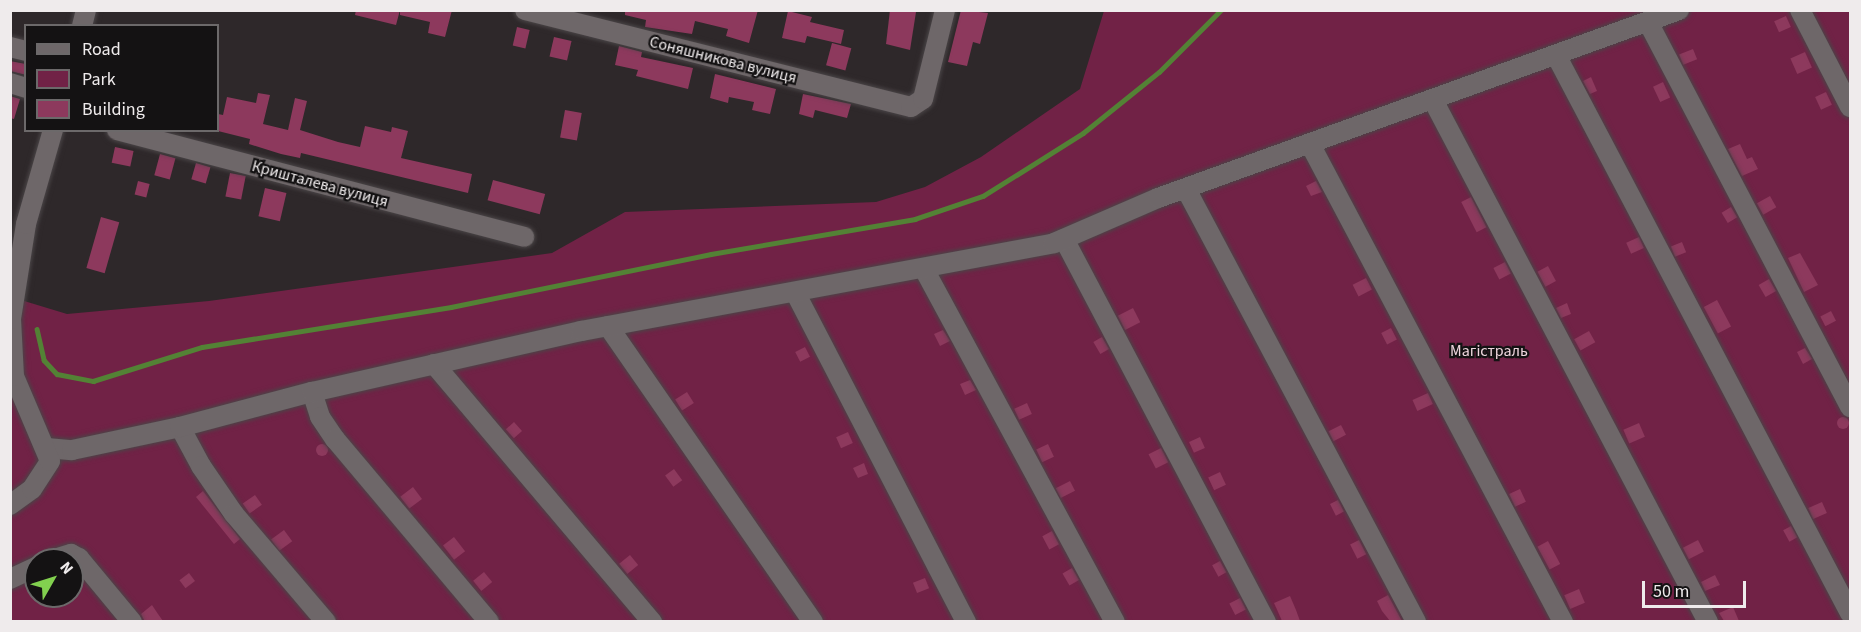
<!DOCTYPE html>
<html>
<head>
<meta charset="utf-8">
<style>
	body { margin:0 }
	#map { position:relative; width:1861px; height:632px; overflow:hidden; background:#2e282a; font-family:"Source Sans 3",sans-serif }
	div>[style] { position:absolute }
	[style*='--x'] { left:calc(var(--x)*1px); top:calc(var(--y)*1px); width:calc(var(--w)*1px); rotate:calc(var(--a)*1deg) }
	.green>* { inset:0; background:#712246 }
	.stream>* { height:4.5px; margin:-2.25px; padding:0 2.25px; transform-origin:2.25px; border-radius:2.25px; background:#538235 }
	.building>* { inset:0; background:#8d395d; transform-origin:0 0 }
	.round { border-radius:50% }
	.roads { filter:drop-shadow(0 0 2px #4a4547) drop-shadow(0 0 2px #4a4547) }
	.minor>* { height:20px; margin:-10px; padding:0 10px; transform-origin:10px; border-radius:10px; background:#6e6769 }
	span { translate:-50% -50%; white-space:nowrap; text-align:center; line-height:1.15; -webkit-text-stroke:4.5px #141213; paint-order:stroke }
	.street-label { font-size:16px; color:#efebec }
	.park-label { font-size:16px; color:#efd6de }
	.frame { position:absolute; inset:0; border:12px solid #efebec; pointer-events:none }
	.legend { position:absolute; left:24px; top:24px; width:195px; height:108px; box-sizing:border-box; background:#141213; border:2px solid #6c696a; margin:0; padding:8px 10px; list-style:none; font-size:18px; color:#efebec }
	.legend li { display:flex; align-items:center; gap:12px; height:30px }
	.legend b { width:30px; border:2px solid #6c696a }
	.north { position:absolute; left:24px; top:548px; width:60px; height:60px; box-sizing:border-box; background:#141213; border:2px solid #6c696a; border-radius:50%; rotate:51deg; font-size:16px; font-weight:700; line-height:24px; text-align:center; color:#efebec }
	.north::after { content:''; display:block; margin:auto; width:21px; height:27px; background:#82d04f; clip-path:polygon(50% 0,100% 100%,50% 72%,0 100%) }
	.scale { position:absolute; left:1642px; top:581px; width:104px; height:27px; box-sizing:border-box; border:3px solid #efebec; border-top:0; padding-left:8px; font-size:18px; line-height:21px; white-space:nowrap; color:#efebec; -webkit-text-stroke:4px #141213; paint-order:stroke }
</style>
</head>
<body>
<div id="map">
	<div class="green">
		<div style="clip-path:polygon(evenodd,1104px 11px,1850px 11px,1850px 621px,11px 622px,11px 297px,67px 314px,209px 301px,552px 253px,625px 212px,876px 202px,925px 187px,981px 157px,1080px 89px,1104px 11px,36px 560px,72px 560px,72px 596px,36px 596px,36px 560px)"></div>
	</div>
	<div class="stream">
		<div style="--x:37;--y:329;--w:32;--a:77"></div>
		<div style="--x:44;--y:360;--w:19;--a:47"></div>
		<div style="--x:57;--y:374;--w:37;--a:11"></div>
		<div style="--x:93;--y:381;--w:114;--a:-17.3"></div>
		<div style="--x:202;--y:347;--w:252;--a:-9.1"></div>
		<div style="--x:451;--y:307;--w:265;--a:-11.5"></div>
		<div style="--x:711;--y:254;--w:207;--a:-9.7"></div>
		<div style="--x:915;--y:219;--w:72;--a:-18.7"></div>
		<div style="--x:983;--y:196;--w:118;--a:-32.2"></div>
		<div style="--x:1083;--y:133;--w:97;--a:-38.8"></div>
		<div style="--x:1159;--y:72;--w:88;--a:-45"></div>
	</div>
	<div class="building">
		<div style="clip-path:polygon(356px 10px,400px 10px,396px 25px,355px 15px)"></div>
		<div style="clip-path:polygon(400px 10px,452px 10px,445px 37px,428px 33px,430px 22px,400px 15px)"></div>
		<div style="clip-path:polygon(625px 10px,758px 10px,749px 43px,726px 36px,728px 29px,695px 21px,692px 34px,645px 27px,646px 20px,625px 15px)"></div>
		<div style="clip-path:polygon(890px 10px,916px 12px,910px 50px,886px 44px)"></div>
		<div style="clip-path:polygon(961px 10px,988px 13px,980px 44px,973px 42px,967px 66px,948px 62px)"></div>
		<div style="clip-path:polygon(788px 11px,812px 17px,810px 22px,844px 30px,841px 44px,807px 36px,805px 43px,782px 38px)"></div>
		<div style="left:1786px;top:16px;width:12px;height:13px;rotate:66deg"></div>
		<div style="left:517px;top:27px;width:13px;height:19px;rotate:13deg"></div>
		<div style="left:554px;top:37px;width:18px;height:20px;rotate:13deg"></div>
		<div style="left:832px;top:43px;width:20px;height:23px;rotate:15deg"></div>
		<div style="clip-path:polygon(619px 46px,642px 52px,641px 57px,693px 68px,688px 89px,636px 76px,638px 70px,615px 65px)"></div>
		<div style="left:1693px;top:49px;width:11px;height:15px;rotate:68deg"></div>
		<div style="left:1805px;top:52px;width:17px;height:16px;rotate:66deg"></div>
		<div style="clip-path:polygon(10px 61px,26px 64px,26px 75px,10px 71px)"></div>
		<div style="clip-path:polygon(715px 74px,776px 89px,770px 114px,752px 110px,754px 102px,729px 97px,728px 103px,710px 98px)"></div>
		<div style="clip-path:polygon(1591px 77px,1597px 91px,1590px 94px,1583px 81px)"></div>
		<div style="left:1663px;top:82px;width:17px;height:11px;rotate:65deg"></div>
		<div style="left:1826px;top:92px;width:14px;height:12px;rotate:65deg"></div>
		<div style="clip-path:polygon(258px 93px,270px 95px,263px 124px,288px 130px,295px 98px,307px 101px,300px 130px,338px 142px,360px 147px,365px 126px,391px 132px,392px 127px,408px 131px,401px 158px,472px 174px,468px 193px,301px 153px,300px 158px,281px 154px,249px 144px,250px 139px,218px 131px,218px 114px,223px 115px,227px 97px,256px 103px)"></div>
		<div style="clip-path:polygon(803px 94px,851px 104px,847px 118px,815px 110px,813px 118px,799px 114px)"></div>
		<div style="clip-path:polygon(10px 96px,20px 99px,14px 119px,10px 118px)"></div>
		<div style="left:565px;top:110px;width:17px;height:28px;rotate:10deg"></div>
		<div style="clip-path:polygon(1740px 144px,1747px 159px,1752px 157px,1758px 169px,1742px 176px,1728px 149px)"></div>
		<div style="left:115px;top:147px;width:19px;height:16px;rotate:12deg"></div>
		<div style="left:160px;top:154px;width:16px;height:22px;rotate:15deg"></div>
		<div style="left:196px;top:163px;width:15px;height:17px;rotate:16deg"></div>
		<div style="left:230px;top:173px;width:16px;height:24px;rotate:11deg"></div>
		<div style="left:493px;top:180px;width:54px;height:21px;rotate:15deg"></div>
		<div style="left:138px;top:181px;width:12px;height:14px;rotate:14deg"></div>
		<div style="clip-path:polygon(1316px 181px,1322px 192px,1311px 196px,1306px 186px)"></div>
		<div style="left:265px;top:188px;width:22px;height:29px;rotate:13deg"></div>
		<div style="left:1770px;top:196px;width:13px;height:15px;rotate:61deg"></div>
		<div style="left:1471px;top:197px;width:34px;height:11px;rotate:63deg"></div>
		<div style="left:1731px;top:207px;width:12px;height:11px;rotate:59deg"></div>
		<div style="left:101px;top:217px;width:19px;height:53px;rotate:16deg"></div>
		<div style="left:1639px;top:237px;width:12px;height:14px;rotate:66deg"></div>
		<div style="left:1682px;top:242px;width:11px;height:12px;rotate:68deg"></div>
		<div style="clip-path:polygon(1800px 253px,1818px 285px,1804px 292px,1788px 258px)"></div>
		<div style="left:1505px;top:262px;width:13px;height:13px;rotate:63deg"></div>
		<div style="left:1548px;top:266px;width:17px;height:12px;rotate:62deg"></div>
		<div style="left:1366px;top:278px;width:13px;height:15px;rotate:63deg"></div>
		<div style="left:1769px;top:279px;width:14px;height:12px;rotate:60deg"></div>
		<div style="left:1717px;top:300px;width:30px;height:15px;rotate:62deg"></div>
		<div style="clip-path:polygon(1567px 303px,1571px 314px,1561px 318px,1556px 308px)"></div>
		<div style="left:1133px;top:308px;width:16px;height:17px;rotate:63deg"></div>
		<div style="left:1831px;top:311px;width:11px;height:12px;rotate:63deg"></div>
		<div style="left:1391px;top:328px;width:13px;height:11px;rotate:63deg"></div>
		<div style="clip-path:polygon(943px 330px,950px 341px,940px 346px,934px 334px)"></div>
		<div style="left:1589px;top:331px;width:13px;height:17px;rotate:61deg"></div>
		<div style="left:1102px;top:337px;width:14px;height:10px;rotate:60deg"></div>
		<div style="left:805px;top:347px;width:11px;height:11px;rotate:63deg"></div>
		<div style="clip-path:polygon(1805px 348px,1812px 359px,1803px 364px,1797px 352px)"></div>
		<div style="clip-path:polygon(970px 380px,976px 390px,965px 395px,960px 384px)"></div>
		<div style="left:687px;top:392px;width:13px;height:14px;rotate:58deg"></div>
		<div style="left:1428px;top:393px;width:12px;height:17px;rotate:66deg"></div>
		<div style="left:1027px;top:403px;width:12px;height:14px;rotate:66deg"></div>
		<div class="round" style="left:1837px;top:417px;width:12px;height:12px"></div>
		<div style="left:514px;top:422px;width:12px;height:11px;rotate:48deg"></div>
		<div style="left:1639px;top:423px;width:15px;height:17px;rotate:67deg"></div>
		<div style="left:1341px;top:425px;width:11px;height:14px;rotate:63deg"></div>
		<div style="left:848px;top:432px;width:12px;height:13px;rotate:66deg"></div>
		<div style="left:1200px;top:437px;width:12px;height:12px;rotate:66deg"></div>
		<div class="round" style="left:316px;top:444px;width:12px;height:12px"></div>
		<div style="left:1048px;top:444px;width:14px;height:13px;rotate:65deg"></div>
		<div style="left:1161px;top:448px;width:16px;height:14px;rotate:63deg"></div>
		<div style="clip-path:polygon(864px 463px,868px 474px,858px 478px,853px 468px)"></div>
		<div style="left:674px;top:469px;width:14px;height:11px;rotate:54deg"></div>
		<div style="left:1220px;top:472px;width:14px;height:13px;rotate:65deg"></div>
		<div style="left:1070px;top:481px;width:11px;height:16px;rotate:63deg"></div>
		<div style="left:413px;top:487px;width:15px;height:16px;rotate:53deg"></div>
		<div style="left:1520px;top:489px;width:14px;height:12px;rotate:65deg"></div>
		<div style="clip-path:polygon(203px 491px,240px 539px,234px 544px,196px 497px)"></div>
		<div style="left:255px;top:495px;width:12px;height:15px;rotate:55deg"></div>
		<div style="left:1338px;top:500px;width:13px;height:9px;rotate:63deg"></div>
		<div style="left:1822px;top:502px;width:12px;height:15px;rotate:66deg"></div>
		<div style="left:1791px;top:526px;width:13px;height:9px;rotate:61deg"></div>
		<div style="left:284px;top:530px;width:14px;height:16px;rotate:54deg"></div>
		<div style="left:1052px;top:531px;width:15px;height:11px;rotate:62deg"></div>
		<div style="left:454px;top:537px;width:18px;height:14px;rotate:52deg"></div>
		<div style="left:1359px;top:540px;width:16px;height:10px;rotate:63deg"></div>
		<div style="left:1698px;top:540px;width:13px;height:17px;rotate:63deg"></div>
		<div style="left:1548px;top:541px;width:26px;height:12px;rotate:62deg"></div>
		<div style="left:630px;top:555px;width:13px;height:14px;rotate:51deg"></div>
		<div style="left:1220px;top:561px;width:13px;height:9px;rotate:61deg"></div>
		<div style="left:1072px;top:568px;width:14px;height:11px;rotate:60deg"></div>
		<div style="left:484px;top:572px;width:13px;height:14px;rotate:51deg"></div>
		<div style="left:189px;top:573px;width:10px;height:12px;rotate:53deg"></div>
		<div style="clip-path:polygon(1715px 575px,1720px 585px,1705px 591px,1701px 582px)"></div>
		<div style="left:925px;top:578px;width:11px;height:13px;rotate:68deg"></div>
		<div style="left:1579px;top:589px;width:15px;height:16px;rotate:67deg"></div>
		<div style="clip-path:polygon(1388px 595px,1402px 621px,1390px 621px,1382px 611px,1377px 601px)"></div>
		<div style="clip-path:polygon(1290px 596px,1296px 610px,1300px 621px,1282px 621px,1274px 603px)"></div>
		<div style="left:1240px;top:598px;width:13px;height:12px;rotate:63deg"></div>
		<div style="clip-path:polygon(152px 605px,158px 614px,163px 621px,144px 620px,141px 614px)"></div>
		<div style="clip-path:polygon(1733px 607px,1739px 621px,1724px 621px,1719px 613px)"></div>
	</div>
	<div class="roads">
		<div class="minor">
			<div style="--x:525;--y:10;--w:398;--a:14.1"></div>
			<div style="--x:911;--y:107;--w:14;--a:-34"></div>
			<div style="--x:923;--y:99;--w:92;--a:-76.1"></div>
			<div style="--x:1800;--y:10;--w:109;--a:62.7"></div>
			<div style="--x:1648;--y:22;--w:435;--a:62.3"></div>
			<div style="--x:82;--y:26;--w:16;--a:-76"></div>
			<div style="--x:10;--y:47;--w:16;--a:14"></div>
			<div style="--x:1556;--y:55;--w:631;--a:62.22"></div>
			<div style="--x:10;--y:83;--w:17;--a:17"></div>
			<div style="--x:1433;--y:100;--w:590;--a:62.22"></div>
			<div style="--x:117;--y:130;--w:421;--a:14.7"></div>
			<div style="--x:1310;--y:144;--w:541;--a:62.11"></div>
			<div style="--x:1186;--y:189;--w:490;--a:62"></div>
			<div style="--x:1064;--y:239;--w:433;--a:62.2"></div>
			<div style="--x:924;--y:269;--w:401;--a:61.6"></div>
			<div style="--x:795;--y:292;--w:372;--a:62.6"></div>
			<div style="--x:608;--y:326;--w:360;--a:55.3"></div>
			<div style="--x:434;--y:364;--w:338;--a:49.8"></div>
			<div style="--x:312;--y:392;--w:26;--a:72"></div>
			<div style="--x:320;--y:417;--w:27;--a:56"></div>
			<div style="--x:335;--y:439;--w:239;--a:49.9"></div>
			<div style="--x:180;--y:427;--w:44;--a:61.7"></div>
			<div style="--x:201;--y:466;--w:58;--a:55.5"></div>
			<div style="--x:234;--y:514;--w:142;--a:49.6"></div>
			<div style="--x:47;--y:448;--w:25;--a:5"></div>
			<div style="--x:72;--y:450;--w:110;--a:-12"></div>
			<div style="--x:180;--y:427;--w:137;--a:-14.9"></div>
			<div style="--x:312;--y:392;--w:276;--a:-12.8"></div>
			<div style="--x:581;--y:331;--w:481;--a:-10.5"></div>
			<div style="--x:1054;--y:243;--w:113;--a:-23.4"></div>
			<div style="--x:1158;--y:198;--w:554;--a:-19.84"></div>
			<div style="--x:10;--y:505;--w:27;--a:-36"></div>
			<div style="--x:32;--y:489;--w:33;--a:-57"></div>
			<div style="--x:50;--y:461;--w:92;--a:-113"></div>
			<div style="--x:14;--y:376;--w:57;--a:-93"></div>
			<div style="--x:11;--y:319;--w:96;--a:-81"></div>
			<div style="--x:26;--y:224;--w:98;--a:-74"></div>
			<div style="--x:51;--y:560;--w:21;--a:-17"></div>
			<div style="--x:71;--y:554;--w:9;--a:27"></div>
			<div style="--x:79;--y:558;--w:83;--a:50.4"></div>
			<div style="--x:10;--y:579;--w:29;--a:-25"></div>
		</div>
	</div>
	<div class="street-label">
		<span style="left:723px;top:60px;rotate:14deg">Соняшникова вулиця</span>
		<span style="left:320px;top:184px;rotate:15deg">Кришталева вулиця</span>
	</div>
	<div class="park-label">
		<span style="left:1489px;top:351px">Магістраль</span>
	</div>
	<div class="frame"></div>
	<ul class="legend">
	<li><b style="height:8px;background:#6e6769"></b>Road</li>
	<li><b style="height:16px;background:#712246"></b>Park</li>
	<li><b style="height:16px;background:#8d395d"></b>Building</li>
	</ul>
	<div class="north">N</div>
	<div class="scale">50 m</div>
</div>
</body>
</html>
